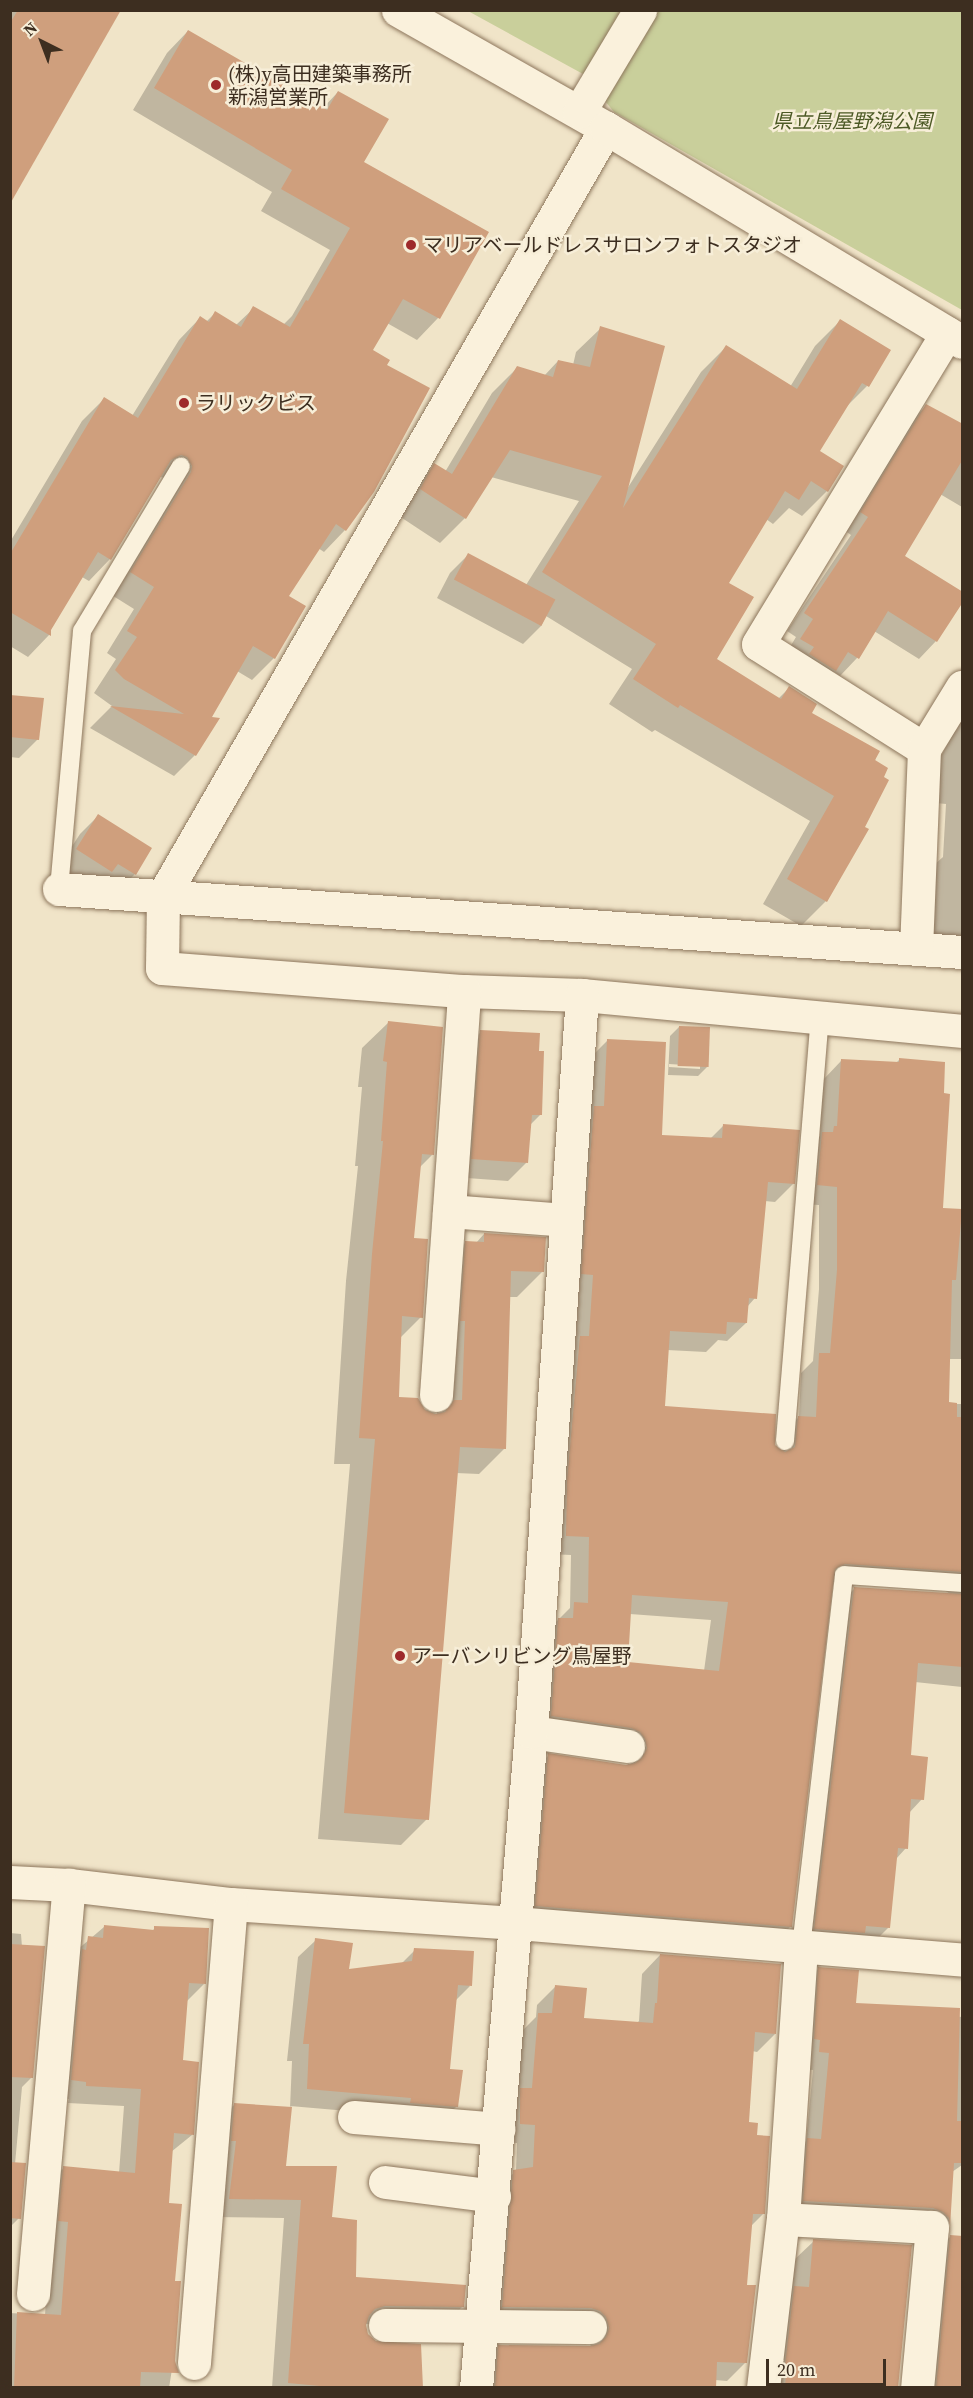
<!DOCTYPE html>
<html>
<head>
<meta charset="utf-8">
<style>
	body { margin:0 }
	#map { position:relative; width:973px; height:2398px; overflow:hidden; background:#f0e4c8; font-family:"Source Serif 4","Noto Sans JP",serif }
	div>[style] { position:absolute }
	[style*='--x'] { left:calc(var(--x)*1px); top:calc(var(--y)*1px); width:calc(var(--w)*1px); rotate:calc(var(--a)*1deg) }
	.green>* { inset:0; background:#c9cf9b }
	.shadow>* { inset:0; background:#0003 }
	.building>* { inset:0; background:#cf9f7d; transform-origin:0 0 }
	.roads { filter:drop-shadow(0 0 2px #8d765c) drop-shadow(0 0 2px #8d765c) }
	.service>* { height:18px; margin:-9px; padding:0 9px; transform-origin:9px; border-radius:9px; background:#faf1dc }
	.minor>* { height:33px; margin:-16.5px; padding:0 16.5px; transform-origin:16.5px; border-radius:16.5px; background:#faf1dc }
	.dots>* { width:16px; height:16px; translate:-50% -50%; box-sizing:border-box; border:3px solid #f7eed8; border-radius:50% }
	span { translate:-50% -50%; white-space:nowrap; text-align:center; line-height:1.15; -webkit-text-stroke:5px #f7eed8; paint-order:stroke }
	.poi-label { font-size:20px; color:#3d2e20 }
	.left { translate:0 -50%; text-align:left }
	.park-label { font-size:20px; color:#4d5a26; font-style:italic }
	.frame { position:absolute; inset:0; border:12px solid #3d2e20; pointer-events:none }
	.north { position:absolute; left:12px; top:12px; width:60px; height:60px; -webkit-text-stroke:4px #f7eed8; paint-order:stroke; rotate:318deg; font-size:16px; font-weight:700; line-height:24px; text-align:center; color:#3d2e20 }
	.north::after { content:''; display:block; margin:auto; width:21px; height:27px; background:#3d2e20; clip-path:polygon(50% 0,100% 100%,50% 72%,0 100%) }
	.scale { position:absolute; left:766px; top:2359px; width:120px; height:27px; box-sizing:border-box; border:3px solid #3d2e20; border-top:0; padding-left:8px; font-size:18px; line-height:21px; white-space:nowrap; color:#3d2e20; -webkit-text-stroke:4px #f7eed8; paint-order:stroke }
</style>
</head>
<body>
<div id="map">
	<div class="green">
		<div style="clip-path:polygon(468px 11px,962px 11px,962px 310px,614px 112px,583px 74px)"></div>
	</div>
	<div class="shadow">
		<div style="clip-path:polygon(10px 10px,120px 10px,10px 201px)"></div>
		<div style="clip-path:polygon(188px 31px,322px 109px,338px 92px,362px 162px,487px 232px,438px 318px,417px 340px,387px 323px,371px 351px,345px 530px,324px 552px,318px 548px,287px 596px,274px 658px,252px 680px,237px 671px,210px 718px,195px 755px,174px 776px,90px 728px,112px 706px,94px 693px,116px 659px,107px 653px,134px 609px,110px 594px,166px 478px,160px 477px,110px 559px,89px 581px,82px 577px,50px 630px,49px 635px,28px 657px,10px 646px,10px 542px,82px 421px,104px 399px,132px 416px,179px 340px,200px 318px,206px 322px,215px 313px,236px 325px,254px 308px,283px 325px,292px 316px,330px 250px,261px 211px,272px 192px,133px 110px,167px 53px)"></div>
		<div style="clip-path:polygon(840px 321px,867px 386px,844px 409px,818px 451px,827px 491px,802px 516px,789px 508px,773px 524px,766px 519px,727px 583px,715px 659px,778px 699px,789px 688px,810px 713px,878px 752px,826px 901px,801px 926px,763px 904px,810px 821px,655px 730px,652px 732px,609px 704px,632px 669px,546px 616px,541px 626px,523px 644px,437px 598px,450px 573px,468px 555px,526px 585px,579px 501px,491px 477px,465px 518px,440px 543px,396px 514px,410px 490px,435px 465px,445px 472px,492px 393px,517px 368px,544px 376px,558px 361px,573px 365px,576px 352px,601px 328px,627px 489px,701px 372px,726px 347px,790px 387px,815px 346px)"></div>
		<div style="clip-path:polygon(926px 406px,962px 426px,962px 507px,940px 494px,903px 557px,936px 641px,919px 659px,874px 631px,857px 658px,840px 676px,834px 672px,818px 688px,784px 657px,796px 637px,787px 631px,851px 535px,844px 530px,909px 423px)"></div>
		<div style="clip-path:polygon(10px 696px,38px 739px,19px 758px,10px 757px)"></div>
		<div style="clip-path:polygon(962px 717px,962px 936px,933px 935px,935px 864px,943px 857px,946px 804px,936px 803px,935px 767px)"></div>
		<div style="clip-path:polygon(98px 816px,135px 874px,116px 893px,92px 890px,58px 868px,80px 834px)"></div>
		<div style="clip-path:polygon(388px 1023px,432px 1155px,419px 1168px,412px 1240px,421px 1317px,399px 1339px,397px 1398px,437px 1414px,440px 1268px,466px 1242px,476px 1243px,484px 1234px,543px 1271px,517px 1297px,508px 1297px,505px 1448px,479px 1474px,456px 1473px,427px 1819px,401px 1845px,318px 1839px,350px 1464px,334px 1464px,346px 1281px,358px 1166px,355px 1166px,362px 1087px,358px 1087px,362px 1048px)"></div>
		<div style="clip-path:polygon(evenodd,679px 1027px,707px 1067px,698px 1076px,668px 1075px,670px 1036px,679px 1027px,669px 1064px,700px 1066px,700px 1069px,669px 1067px,669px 1064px)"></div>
		<div style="clip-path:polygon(481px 1032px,541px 1114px,529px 1126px,526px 1163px,508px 1181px,453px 1177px,462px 1050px)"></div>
		<div style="clip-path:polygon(evenodd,607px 1041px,660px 1137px,710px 1139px,723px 1126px,794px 1183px,775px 1202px,765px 1201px,755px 1298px,747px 1307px,746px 1323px,727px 1341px,718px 1340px,706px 1352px,667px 1350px,663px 1407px,779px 1450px,780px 1436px,799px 1417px,801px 1373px,813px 1361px,819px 1289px,819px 1205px,800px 1204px,804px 1152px,820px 1136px,823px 1080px,841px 1061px,895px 1064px,899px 1060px,942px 1209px,962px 1211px,962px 1359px,948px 1359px,947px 1404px,962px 1404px,962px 1687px,915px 1682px,909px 1756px,922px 1799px,909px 1813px,906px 1848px,896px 1859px,889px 1927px,870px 1946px,797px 1947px,836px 1607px,855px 1588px,952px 1595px,944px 1590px,832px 1582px,791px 1926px,772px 1945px,517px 1924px,530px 1774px,549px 1755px,628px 1766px,627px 1757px,533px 1734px,540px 1638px,570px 1608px,571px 1555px,548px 1554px,589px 1059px,607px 1041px,630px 1614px,711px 1620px,704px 1671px,627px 1664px,630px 1614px)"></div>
		<div style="clip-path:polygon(104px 1927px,151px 1932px,155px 1928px,204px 1984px,186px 2002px,181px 2062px,192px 2135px,171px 2152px,167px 2205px,175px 2350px,169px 2388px,10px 2388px,10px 2313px,45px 2315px,50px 2240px,45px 2186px,64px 2168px,119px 2173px,124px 2106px,68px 2103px,69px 2099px,53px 2098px,70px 1956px)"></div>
		<div style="clip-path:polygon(10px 1933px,21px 1934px,32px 2077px,22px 2087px,15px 2164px,19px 2218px,10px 2227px)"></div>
		<div style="clip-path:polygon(316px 1940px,348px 1971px,401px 1964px,415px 1950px,470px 1986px,455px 2001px,448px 2071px,457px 2106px,439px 2124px,394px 2115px,290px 2106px,285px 2167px,330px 2218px,354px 2279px,463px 2306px,444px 2325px,365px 2324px,367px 2334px,422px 2388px,272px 2388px,284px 2218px,212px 2217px,216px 2123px,234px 2105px,290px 2108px,292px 2061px,287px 2061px,298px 1957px)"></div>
		<div style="clip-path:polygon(660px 1955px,775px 2034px,757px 2052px,752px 2051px,747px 2123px,755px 2137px,763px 2214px,750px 2227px,746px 2286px,746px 2362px,727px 2381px,715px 2380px,715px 2388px,478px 2388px,481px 2365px,499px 2346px,591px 2347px,588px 2336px,484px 2325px,495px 2190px,516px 2171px,517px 2143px,502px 2142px,520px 2033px,536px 2017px,537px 2005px,555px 1987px,583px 2019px,637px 2023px,639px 2021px,642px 1974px)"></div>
		<div style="clip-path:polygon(819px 1968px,855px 2005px,962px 2017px,962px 2165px,952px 2172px,949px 2226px,933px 2242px,787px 2218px,791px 2157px,806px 2141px,813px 2070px,803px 2069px,802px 1986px)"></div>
		<div style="clip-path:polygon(951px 2236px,962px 2388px,920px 2388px,932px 2255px)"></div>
		<div style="clip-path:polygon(814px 2241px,897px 2388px,768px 2388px,776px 2306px,792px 2290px,795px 2259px)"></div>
	</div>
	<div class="building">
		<div style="clip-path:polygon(18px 10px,121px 10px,10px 204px,10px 23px)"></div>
		<div style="clip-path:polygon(188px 30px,327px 110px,338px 91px,389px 119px,364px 162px,489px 232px,440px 319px,403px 299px,373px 350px,390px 360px,387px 365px,430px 388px,374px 492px,346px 531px,336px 524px,289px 596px,306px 606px,275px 659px,253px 646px,212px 717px,220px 718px,196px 756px,110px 706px,184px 714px,124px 679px,115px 670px,137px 637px,127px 631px,154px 587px,130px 572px,191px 472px,192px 466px,187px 457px,181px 455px,171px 460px,111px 560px,98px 552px,51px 630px,51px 636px,10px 612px,10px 554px,104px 397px,138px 418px,200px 316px,209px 322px,215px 311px,241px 327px,253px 306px,290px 327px,306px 300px,308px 301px,350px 228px,281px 189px,292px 170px,154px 88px)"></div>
		<div style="clip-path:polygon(840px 319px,891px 350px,869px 387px,862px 383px,820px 451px,844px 466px,828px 492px,811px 481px,799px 500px,785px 491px,729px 583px,754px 597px,717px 659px,781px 699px,789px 686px,817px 704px,812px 713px,880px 751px,875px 760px,888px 768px,884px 777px,889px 780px,865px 827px,869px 829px,827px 902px,787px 879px,834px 796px,680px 705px,678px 708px,633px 679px,656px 644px,542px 572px,602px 476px,510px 450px,466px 519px,420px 489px,434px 463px,452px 474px,517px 366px,553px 377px,558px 360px,590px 367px,600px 326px,665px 346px,623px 508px,726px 345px,797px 389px)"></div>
		<div style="clip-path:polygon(926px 404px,963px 424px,963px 459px,905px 556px,963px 592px,963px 602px,937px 642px,888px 611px,859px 659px,848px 652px,836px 671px,809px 654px,814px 647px,800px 639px,813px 619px,804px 613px,868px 517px,860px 512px)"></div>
		<div style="left:468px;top:553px;width:99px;height:30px;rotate:28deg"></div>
		<div style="clip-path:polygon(10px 695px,44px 698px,39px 740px,10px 737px)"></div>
		<div style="clip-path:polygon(98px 814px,152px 848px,136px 875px,118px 864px,112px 872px,76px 849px)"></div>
		<div style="clip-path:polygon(388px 1021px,443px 1027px,434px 1155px,422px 1154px,414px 1238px,428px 1239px,423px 1318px,402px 1316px,399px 1397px,418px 1398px,425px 1410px,435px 1414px,445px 1412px,454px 1400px,462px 1400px,465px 1321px,460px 1321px,465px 1241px,484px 1242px,484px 1233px,546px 1237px,544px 1272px,511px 1271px,506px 1449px,460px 1447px,429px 1820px,344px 1813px,375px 1439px,359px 1438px,372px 1254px,383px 1141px,381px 1141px,387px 1062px,383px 1061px)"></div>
		<div style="left:679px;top:1026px;width:31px;height:40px;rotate:2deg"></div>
		<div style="clip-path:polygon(480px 1030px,540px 1033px,539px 1051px,544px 1051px,542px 1115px,532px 1115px,528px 1163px,471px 1159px)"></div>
		<div style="clip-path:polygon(evenodd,607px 1039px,666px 1042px,662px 1135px,722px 1138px,723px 1124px,800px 1130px,795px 1184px,768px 1182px,757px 1299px,749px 1298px,747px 1323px,727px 1322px,726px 1334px,670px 1331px,665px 1406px,776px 1414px,775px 1445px,785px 1452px,795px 1447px,798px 1416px,816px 1417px,819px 1353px,830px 1353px,837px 1270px,837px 1187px,817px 1185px,822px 1132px,833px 1132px,834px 1126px,837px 1126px,841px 1059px,899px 1062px,899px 1058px,945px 1062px,944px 1093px,950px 1094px,943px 1208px,962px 1209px,956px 1280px,952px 1280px,949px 1402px,957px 1403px,957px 1417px,963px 1417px,963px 1572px,845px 1564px,835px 1569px,792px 1927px,535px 1906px,548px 1753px,626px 1765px,635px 1763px,642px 1758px,647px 1748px,645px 1739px,640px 1732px,631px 1728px,551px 1716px,558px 1618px,573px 1618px,574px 1602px,588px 1603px,589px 1537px,566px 1536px,567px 1480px,580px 1336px,589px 1336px,593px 1275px,581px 1274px,594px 1106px,604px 1106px,607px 1039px,632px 1595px,728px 1602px,719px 1671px,628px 1662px,632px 1595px)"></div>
		<div style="clip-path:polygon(854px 1587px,963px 1594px,963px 1667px,918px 1663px,911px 1755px,928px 1757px,924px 1800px,911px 1799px,908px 1849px,898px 1848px,890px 1928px,866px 1926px,865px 1933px,814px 1929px)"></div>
		<div style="clip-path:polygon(104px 1925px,154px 1930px,154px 1926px,209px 1928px,206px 1984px,189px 1983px,183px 2060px,199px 2062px,194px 2135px,174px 2133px,169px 2203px,182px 2204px,175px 2281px,181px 2281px,175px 2361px,179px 2373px,141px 2372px,140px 2388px,14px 2388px,17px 2312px,61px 2315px,68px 2222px,58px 2221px,63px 2166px,135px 2173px,141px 2089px,86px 2086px,86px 2082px,71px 2080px,82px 1949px,86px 1950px,88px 1936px,103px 1938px)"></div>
		<div style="clip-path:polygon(315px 1938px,353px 1943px,349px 1969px,412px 1961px,414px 1948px,474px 1951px,472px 1986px,458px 1985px,450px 2069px,463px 2070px,458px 2107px,410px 2103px,411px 2098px,307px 2089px,309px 2044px,303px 2044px)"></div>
		<div style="clip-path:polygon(10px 1944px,45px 1946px,33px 2078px,10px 2077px)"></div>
		<div style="clip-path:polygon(660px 1954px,781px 1964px,776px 2034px,755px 2032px,749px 2122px,758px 2123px,757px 2135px,770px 2136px,765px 2214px,753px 2214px,747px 2285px,756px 2285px,747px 2363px,717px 2362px,716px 2388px,495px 2388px,498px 2345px,590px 2346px,599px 2344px,606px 2337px,609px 2328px,606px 2317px,600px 2311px,591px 2308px,502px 2307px,513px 2170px,533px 2167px,535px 2125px,520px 2124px,520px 2088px,532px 2088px,538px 2013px,552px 2013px,555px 1985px,587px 1988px,584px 2018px,653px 2023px,655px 2003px,657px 2003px)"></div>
		<div style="clip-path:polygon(818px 1967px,859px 1970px,856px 2003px,960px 2008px,957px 2121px,963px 2121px,963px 2163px,954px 2163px,950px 2227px,949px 2218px,943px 2212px,933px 2208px,803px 2201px,807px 2138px,821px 2139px,829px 2053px,819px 2052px,820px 2040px,814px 2039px)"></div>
		<div style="clip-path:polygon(234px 2103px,292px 2107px,286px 2166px,337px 2166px,332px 2217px,357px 2220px,356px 2277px,466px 2285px,464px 2307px,385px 2306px,375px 2309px,369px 2316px,366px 2325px,368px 2334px,376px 2341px,421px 2344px,423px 2388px,341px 2388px,288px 2383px,301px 2200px,229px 2199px,236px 2141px,231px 2141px)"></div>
		<div style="clip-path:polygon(10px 2162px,26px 2163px,21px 2219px,10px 2218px)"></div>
		<div style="clip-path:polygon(950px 2235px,963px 2236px,963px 2388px,936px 2388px)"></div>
		<div style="clip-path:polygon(813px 2239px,912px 2245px,898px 2388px,785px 2388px,786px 2374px,784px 2374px,794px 2286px,809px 2287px)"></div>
	</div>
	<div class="roads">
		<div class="service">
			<div style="--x:59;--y:889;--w:259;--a:-84.9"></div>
			<div style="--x:82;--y:631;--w:192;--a:-59"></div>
			<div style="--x:785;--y:1441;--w:423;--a:-85.3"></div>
			<div style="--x:801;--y:1947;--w:374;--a:-83.4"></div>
			<div style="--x:844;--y:1575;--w:118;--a:3.9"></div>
		</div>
		<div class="minor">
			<div style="--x:398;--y:10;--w:239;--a:29.6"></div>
			<div style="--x:606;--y:128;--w:887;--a:119.98"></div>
			<div style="--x:163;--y:896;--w:72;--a:90.8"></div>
			<div style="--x:162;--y:968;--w:303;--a:4.4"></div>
			<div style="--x:464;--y:991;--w:118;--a:1.9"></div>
			<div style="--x:582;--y:995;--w:382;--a:5.4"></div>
			<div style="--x:579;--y:112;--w:119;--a:-59.1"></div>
			<div style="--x:606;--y:128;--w:415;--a:31"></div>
			<div style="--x:924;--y:749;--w:196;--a:-147.7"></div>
			<div style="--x:758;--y:644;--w:364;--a:-58.7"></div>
			<div style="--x:59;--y:889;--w:905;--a:3.99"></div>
			<div style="--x:916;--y:949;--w:200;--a:-87.7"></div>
			<div style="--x:924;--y:749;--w:73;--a:-58.5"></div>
			<div style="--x:449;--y:1211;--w:116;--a:4.4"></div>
			<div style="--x:436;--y:1395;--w:405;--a:-86"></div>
			<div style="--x:531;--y:1732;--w:98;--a:8.2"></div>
			<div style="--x:10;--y:1882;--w:59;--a:2.9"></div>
			<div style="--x:69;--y:1885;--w:163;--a:6.7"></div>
			<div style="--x:231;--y:1904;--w:286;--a:3.8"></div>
			<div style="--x:516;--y:1923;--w:448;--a:4.7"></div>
			<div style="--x:354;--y:2117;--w:145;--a:4.7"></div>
			<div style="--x:385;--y:2182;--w:110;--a:7.3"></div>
			<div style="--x:783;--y:2219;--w:149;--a:3.1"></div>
			<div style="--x:932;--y:2227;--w:162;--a:95.3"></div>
			<div style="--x:33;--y:2294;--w:411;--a:-85"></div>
			<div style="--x:385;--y:2325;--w:205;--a:0.6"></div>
			<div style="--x:194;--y:2363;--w:460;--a:-85.4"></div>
			<div style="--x:476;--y:2388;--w:658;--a:-85.21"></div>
			<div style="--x:531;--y:1732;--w:739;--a:-86.04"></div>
			<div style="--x:763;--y:2388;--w:170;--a:-83.3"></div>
			<div style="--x:783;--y:2219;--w:273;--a:-86.2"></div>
		</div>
	</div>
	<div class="dots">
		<div style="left:216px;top:85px;background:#9e2a2b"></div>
		<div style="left:411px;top:245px;background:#9e2a2b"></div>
		<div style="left:184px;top:403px;background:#9e2a2b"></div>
		<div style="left:400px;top:1656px;background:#9e2a2b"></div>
	</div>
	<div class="poi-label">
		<span class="left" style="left:228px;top:86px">(株)y高田建築事務所<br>新潟営業所</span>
		<span class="left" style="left:423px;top:245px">マリアベールドレスサロンフォトスタジオ</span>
		<span class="left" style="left:196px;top:403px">ラリックビス</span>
		<span class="left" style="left:412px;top:1656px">アーバンリビング鳥屋野</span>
	</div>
	<div class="park-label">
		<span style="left:852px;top:121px">県立鳥屋野潟公園</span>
	</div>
	<div class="frame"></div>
	<div class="north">N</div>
	<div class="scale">20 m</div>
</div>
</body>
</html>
